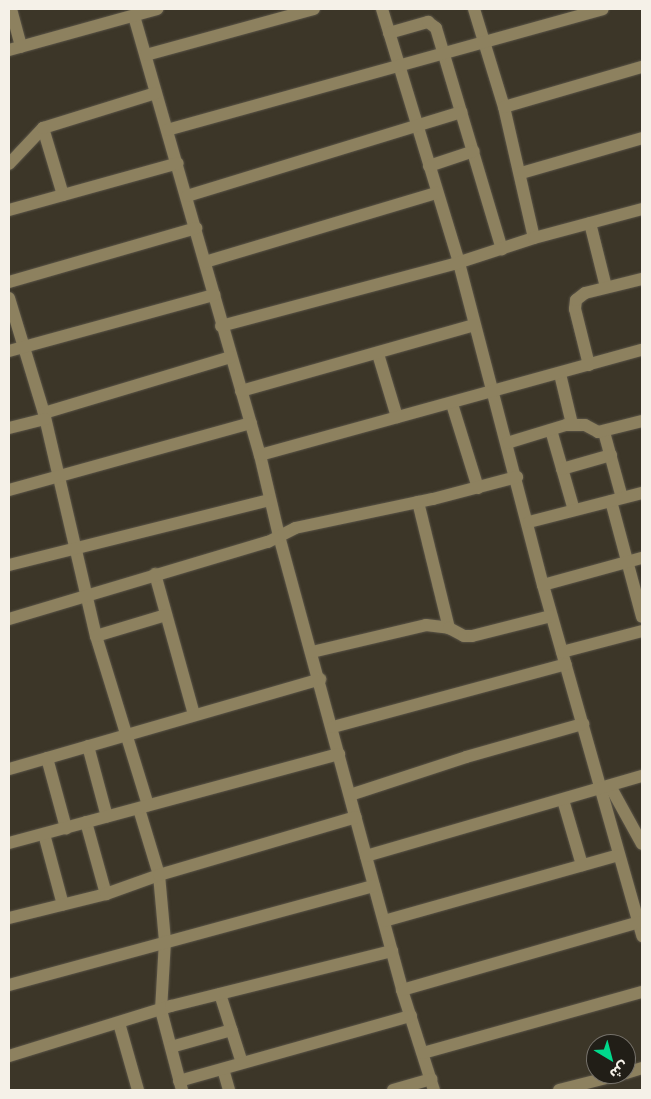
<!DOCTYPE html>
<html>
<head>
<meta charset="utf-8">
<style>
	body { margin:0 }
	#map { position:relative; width:651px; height:1099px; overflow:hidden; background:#3c3628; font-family:Barlow,"Noto Sans Arabic",sans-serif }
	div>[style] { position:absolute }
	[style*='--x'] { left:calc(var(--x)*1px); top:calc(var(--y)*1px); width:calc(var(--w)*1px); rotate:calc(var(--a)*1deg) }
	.roads { filter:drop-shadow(0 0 1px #5a5447) drop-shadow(0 0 1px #5a5447) }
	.minor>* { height:12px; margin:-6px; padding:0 6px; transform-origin:6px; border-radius:6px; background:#8d815f }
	span { translate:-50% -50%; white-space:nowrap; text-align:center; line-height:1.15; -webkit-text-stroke:4px #211e17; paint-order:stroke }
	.frame { position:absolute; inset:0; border:10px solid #f5f1e8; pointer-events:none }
	.north { position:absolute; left:586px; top:1034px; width:50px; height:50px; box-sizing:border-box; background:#211e17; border:1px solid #76726b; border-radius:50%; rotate:143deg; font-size:14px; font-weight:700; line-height:20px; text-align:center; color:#f5f1e8 }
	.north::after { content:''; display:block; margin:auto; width:18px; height:22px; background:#00d98c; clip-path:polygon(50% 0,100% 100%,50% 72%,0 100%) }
</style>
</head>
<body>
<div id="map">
	<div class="roads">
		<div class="minor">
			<div style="--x:11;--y:9;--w:39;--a:75"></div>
			<div style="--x:382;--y:9;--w:265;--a:73.1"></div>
			<div style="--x:459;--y:263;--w:333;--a:75.4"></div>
			<div style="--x:543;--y:585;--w:365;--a:74.2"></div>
			<div style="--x:474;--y:9;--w:102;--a:73"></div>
			<div style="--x:504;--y:107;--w:134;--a:77.1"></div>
			<div style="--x:134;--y:16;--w:457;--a:74"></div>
			<div style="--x:260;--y:455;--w:83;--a:76.8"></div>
			<div style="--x:279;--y:536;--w:470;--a:74.8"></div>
			<div style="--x:402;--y:990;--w:105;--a:72.3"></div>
			<div style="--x:389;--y:33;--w:41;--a:-15.8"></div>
			<div style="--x:428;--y:22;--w:10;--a:37"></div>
			<div style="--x:436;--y:28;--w:231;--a:73.4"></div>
			<div style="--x:9;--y:50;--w:154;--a:-15.5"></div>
			<div style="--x:146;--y:55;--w:174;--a:-15.3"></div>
			<div style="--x:504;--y:107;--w:144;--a:-16.2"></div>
			<div style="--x:43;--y:128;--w:70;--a:73.4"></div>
			<div style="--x:167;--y:130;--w:452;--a:-15.5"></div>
			<div style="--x:9;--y:164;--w:50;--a:-46.6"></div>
			<div style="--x:43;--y:128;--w:118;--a:-17.2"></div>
			<div style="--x:429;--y:166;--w:47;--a:-18.4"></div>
			<div style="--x:521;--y:173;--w:126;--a:-16.1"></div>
			<div style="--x:187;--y:196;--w:287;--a:-17"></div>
			<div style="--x:9;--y:210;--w:175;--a:-15.5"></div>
			<div style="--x:590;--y:223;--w:66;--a:76"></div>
			<div style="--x:205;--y:262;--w:242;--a:-16.6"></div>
			<div style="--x:9;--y:282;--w:195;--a:-16.1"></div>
			<div style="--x:9;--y:298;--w:120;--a:73.1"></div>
			<div style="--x:44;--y:413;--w:229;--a:76.9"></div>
			<div style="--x:96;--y:636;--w:177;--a:72.9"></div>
			<div style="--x:221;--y:326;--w:241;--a:-14.9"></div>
			<div style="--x:454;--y:264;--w:84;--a:-18"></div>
			<div style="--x:534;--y:238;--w:112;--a:-15"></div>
			<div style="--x:9;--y:351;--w:213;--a:-15.3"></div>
			<div style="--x:378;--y:354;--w:66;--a:73.2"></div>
			<div style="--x:589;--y:365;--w:58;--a:-104"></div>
			<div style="--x:575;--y:309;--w:9;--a:-84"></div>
			<div style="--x:576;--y:300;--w:11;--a:-38"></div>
			<div style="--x:585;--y:293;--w:59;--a:-13.8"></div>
			<div style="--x:560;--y:374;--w:51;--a:76.5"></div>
			<div style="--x:241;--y:391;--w:242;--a:-15.8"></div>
			<div style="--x:452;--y:404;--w:88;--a:72.8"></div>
			<div style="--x:44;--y:413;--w:195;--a:-16.7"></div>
			<div style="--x:9;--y:428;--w:37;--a:-14"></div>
			<div style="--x:551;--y:430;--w:83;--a:74"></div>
			<div style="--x:604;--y:432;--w:68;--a:74.7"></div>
			<div style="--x:507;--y:443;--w:62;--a:-17"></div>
			<div style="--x:566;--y:425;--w:19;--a:0"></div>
			<div style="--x:585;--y:425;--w:15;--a:28"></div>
			<div style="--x:598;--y:432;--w:45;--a:-14"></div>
			<div style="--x:260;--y:455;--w:396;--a:-15.4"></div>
			<div style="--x:562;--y:469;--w:51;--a:-15.9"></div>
			<div style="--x:9;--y:490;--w:251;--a:-15.5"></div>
			<div style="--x:611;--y:501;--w:120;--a:75"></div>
			<div style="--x:418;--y:502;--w:130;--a:76.2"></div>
			<div style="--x:529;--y:522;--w:117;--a:-14.4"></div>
			<div style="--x:9;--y:565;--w:269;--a:-14"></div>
			<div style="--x:155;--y:574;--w:146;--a:74.5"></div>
			<div style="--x:543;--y:585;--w:103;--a:-15.3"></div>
			<div style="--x:9;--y:619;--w:270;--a:-16.6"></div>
			<div style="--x:268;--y:542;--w:30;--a:-27"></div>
			<div style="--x:295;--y:528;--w:141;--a:-11.9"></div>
			<div style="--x:433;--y:499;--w:87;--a:-14.7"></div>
			<div style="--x:96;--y:636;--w:73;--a:-16.7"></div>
			<div style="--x:312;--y:652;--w:117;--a:-13.3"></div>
			<div style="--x:426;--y:625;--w:23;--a:7"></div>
			<div style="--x:449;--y:628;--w:17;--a:28"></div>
			<div style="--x:464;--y:636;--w:8;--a:0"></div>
			<div style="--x:472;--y:636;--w:81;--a:-14.2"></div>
			<div style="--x:562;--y:652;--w:83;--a:-14.7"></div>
			<div style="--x:333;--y:727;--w:241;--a:-15.1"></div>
			<div style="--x:88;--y:746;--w:73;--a:75"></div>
			<div style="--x:47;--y:758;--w:73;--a:74.8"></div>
			<div style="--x:9;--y:769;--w:324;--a:-16.1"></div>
			<div style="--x:610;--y:786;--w:66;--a:61.1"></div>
			<div style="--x:350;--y:795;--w:122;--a:-18.1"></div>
			<div style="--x:466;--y:757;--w:122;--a:-15.8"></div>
			<div style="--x:563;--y:800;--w:68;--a:73.7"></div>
			<div style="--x:139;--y:809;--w:69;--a:73.1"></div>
			<div style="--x:159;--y:875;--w:66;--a:84.8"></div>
			<div style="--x:165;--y:941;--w:69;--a:93.3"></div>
			<div style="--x:161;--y:1010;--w:83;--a:75.3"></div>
			<div style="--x:86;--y:822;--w:75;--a:74.5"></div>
			<div style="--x:44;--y:834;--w:73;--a:75"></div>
			<div style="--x:9;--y:843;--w:342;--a:-15.1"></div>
			<div style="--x:366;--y:856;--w:287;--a:-16.2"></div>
			<div style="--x:9;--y:918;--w:100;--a:-13.9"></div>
			<div style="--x:106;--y:894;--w:56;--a:-19.7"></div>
			<div style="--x:159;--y:875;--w:205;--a:-16.4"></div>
			<div style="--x:384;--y:921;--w:244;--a:-15.7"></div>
			<div style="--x:9;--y:985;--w:378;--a:-15.2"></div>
			<div style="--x:402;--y:990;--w:247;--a:-16"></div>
			<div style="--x:220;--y:994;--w:72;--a:72.3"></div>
			<div style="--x:119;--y:1023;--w:70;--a:74.2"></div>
			<div style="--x:171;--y:1047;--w:63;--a:-15.6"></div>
			<div style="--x:423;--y:1053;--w:227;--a:-15.6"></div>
			<div style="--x:9;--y:1056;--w:170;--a:-17.2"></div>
			<div style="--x:171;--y:1006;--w:228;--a:-14"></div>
			<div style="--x:223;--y:1069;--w:22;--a:74"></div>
			<div style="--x:626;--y:1073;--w:17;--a:-17"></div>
			<div style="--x:179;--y:1081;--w:241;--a:-15.7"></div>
			<div style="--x:393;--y:1090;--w:40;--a:-16"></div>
			<div style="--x:559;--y:1090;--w:65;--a:-14.3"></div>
		</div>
	</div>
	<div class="frame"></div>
	<div class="north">ش</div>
</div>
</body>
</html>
